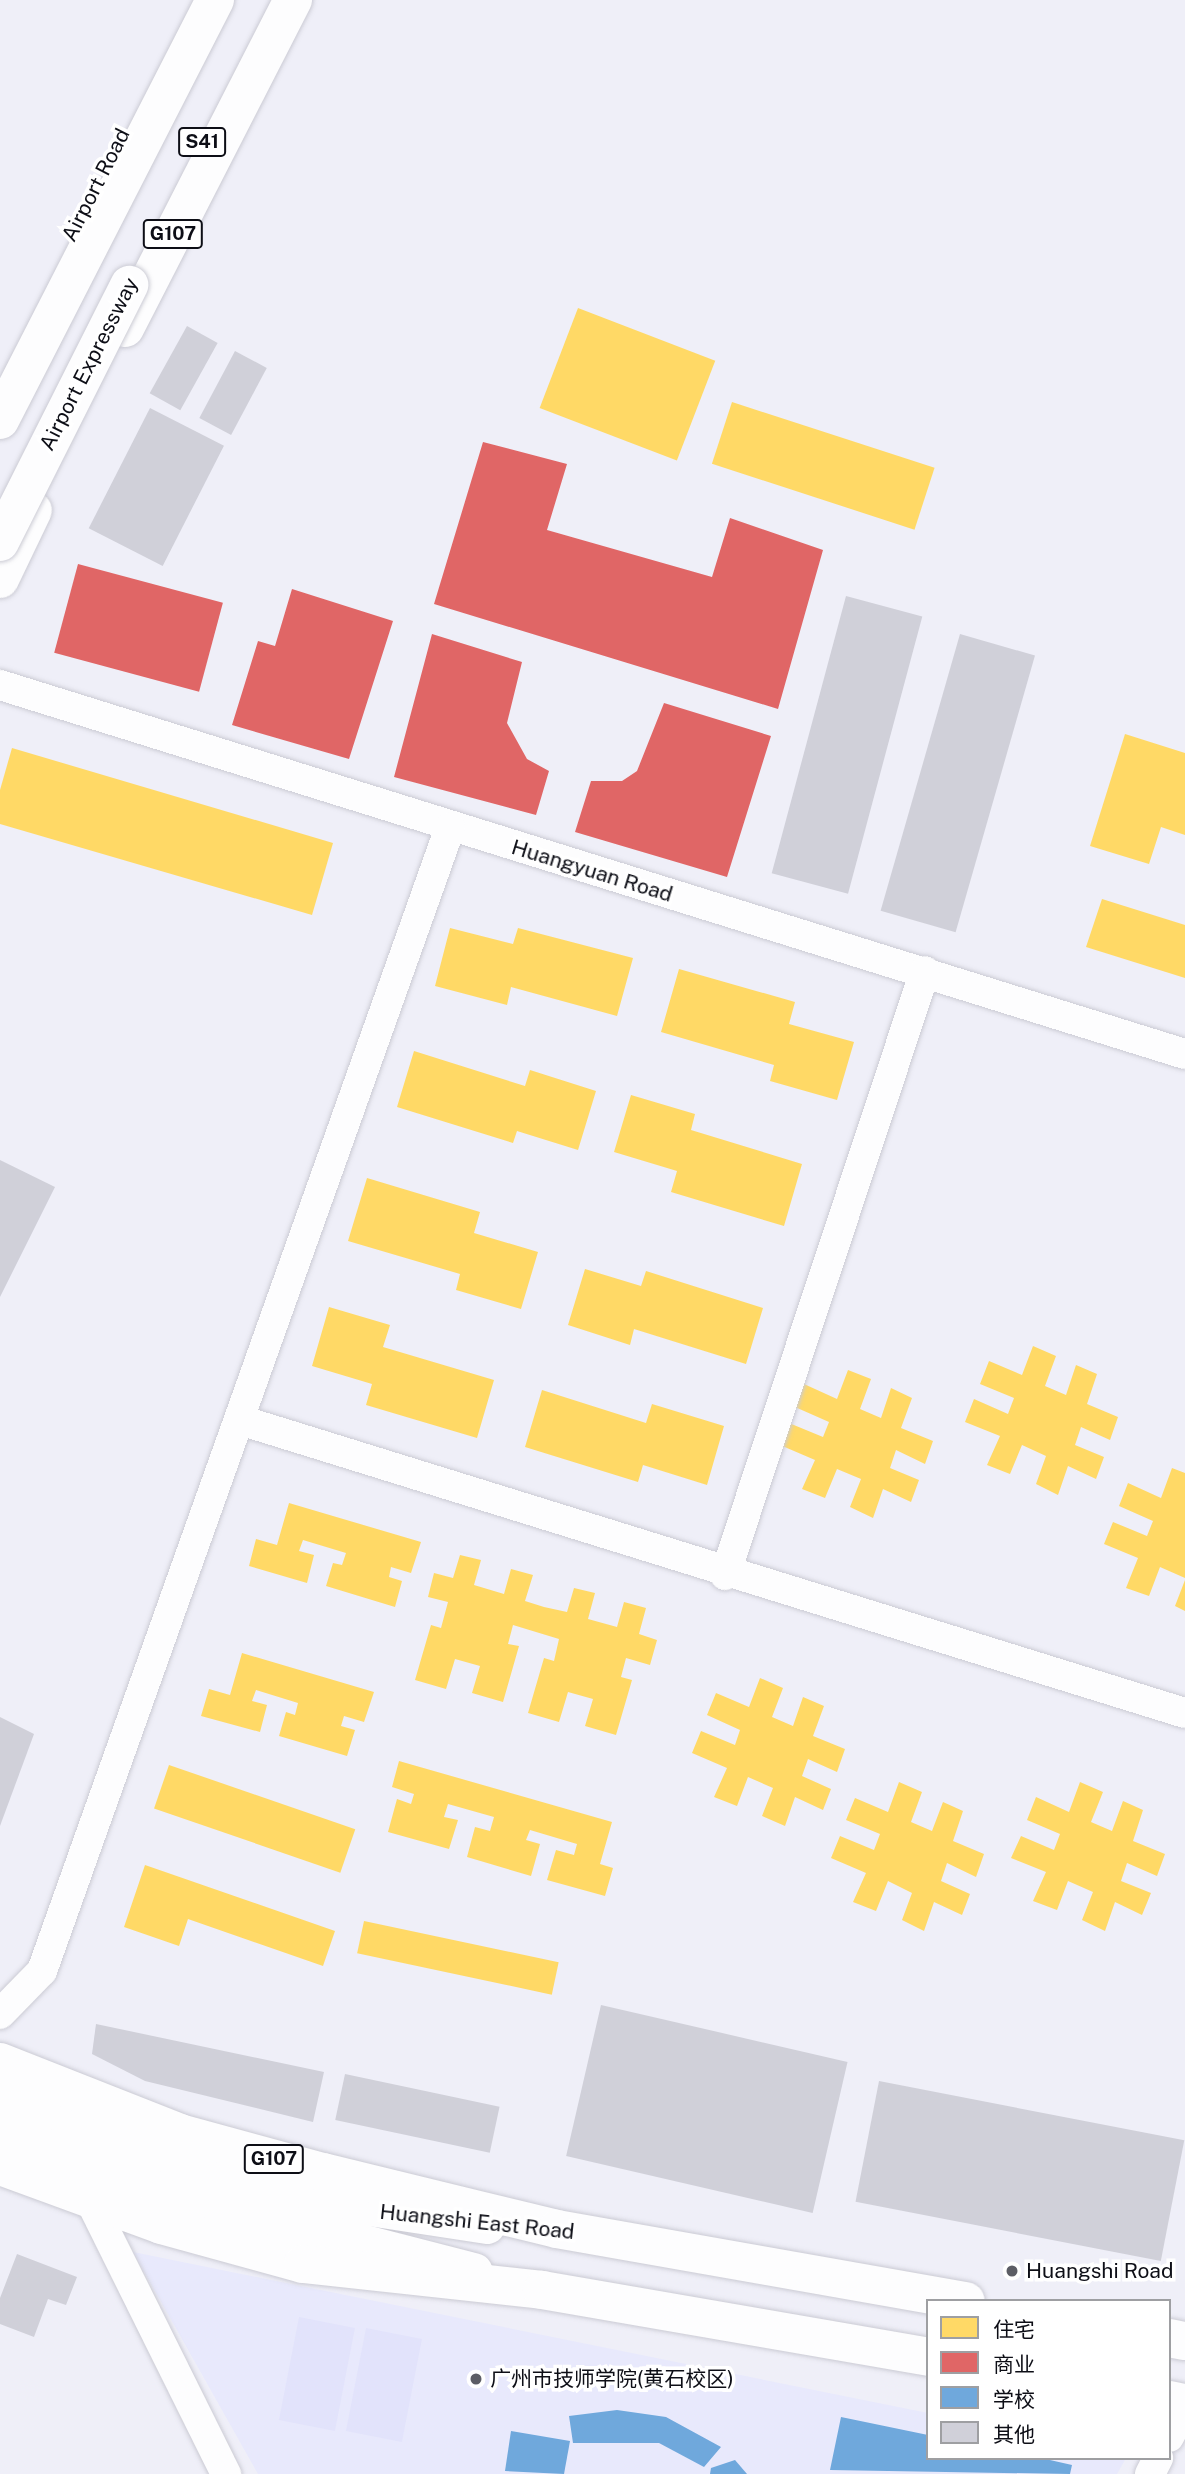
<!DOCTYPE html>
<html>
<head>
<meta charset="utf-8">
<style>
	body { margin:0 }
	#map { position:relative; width:1185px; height:2474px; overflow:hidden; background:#efeff8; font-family:"Public Sans","Noto Sans SC",sans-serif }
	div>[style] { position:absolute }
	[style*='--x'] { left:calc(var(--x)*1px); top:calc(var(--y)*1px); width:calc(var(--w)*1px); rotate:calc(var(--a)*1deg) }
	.built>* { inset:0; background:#e8e9fc }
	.green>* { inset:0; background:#e2e3fb; transform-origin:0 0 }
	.homes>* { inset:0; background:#ffd966; transform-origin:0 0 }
	.shops>* { inset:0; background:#e06666; transform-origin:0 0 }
	.schools>* { inset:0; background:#6fa8dc }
	.building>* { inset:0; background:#d0d0d9; transform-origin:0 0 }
	.roads { filter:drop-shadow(0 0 2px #cbcbd4) drop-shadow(0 0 2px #cbcbd4) }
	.minor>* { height:30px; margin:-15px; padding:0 15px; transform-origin:15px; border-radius:15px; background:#fdfdfe }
	.major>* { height:37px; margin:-18.5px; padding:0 18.5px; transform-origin:18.5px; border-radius:18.5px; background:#fdfdfe }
	.highway>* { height:38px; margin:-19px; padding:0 19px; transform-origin:19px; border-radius:19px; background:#fdfdfe }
	.bridges { filter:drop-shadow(0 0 2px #cbcbd4) drop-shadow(0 0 2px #cbcbd4) }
	.highway-bridge>* { height:38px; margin:-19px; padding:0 19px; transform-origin:19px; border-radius:19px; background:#fdfdfe }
	.dots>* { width:19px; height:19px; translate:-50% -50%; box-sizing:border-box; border:4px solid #fff; border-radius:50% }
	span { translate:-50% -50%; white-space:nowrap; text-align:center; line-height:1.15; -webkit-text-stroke:7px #fff; paint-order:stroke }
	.shield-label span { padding:2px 5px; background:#fff; border:2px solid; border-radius:5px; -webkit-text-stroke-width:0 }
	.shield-label { font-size:19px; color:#0d0e16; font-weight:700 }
	.street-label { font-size:21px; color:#0d0e16 }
	.poi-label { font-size:21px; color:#0d0e16 }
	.left { translate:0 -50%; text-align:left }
	.legend { position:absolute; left:926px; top:2299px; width:245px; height:161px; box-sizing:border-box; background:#fff; border:2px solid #9e9fa2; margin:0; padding:9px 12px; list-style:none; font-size:21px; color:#0d0e16 }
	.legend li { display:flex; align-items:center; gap:14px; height:35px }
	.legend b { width:35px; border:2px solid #9e9fa2 }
</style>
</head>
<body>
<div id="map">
	<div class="built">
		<div style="clip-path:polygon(133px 2252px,928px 2413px,928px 2458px,1126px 2458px,1117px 2474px,258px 2474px)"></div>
	</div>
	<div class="green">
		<div style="left:299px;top:2317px;width:57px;height:105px;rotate:11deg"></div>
		<div style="left:366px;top:2328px;width:57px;height:105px;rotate:11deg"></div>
	</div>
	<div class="homes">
		<div style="left:578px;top:308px;width:147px;height:107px;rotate:21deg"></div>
		<div style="left:732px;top:402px;width:213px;height:65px;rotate:18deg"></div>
		<div style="clip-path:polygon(1125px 734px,1185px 753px,1185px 835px,1161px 827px,1149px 864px,1090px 846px)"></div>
		<div style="clip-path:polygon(12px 748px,333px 843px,312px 915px,0 824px,0 790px)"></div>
		<div style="clip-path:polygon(1102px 899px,1185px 925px,1185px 978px,1086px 947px)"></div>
		<div style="clip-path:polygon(450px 928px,513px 944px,518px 928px,633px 958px,617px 1016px,511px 987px,507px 1005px,435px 986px)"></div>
		<div style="clip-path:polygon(679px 969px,795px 1002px,789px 1024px,854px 1042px,837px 1100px,770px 1081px,774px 1065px,661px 1032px)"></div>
		<div style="clip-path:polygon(414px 1051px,525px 1086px,530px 1070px,596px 1091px,578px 1150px,517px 1131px,513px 1143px,397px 1107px)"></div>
		<div style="clip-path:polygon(631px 1095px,695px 1114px,691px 1130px,802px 1164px,784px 1226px,671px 1192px,677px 1171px,614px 1152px)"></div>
		<div style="clip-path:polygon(367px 1178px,480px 1212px,474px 1233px,538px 1252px,521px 1309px,456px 1290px,460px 1274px,348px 1241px)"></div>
		<div style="clip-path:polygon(585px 1269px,641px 1286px,646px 1271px,763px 1308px,746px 1364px,634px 1329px,630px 1345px,568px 1325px)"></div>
		<div style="clip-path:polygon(329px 1307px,390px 1325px,383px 1347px,494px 1380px,477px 1438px,366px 1405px,372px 1384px,312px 1366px)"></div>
		<div style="clip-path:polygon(1033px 1346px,1056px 1356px,1045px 1386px,1066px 1395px,1076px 1365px,1097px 1374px,1087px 1404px,1118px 1417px,1110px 1440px,1081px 1427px,1075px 1445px,1104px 1457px,1096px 1479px,1068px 1466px,1058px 1495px,1036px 1484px,1046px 1456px,1022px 1445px,1010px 1474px,987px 1465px,1000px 1436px,965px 1422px,974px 1399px,1008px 1414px,1014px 1398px,980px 1384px,989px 1361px,1022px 1375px)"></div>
		<div style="clip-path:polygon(848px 1370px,871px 1379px,860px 1409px,881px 1418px,891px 1388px,912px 1398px,901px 1428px,933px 1441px,925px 1464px,896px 1450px,890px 1468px,919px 1480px,911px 1502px,883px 1489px,873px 1518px,850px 1507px,861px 1479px,837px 1469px,825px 1498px,802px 1489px,815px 1460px,780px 1445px,789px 1423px,823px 1437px,829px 1422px,795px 1407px,804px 1384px,837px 1399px)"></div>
		<div style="clip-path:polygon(542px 1390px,646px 1423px,652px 1404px,724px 1426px,707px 1485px,643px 1465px,638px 1482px,525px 1447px)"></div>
		<div style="clip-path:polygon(1172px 1468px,1185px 1473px,1185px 1578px,1160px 1567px,1149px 1596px,1126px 1588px,1138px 1558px,1104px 1544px,1113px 1522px,1147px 1536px,1153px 1521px,1119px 1506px,1128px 1483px,1161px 1498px)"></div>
		<div style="clip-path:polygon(289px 1503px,421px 1542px,411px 1573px,391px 1567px,389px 1577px,402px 1581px,395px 1607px,326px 1586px,333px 1563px,342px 1565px,346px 1553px,303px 1540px,299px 1551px,314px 1555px,307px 1583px,249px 1566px,256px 1539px,277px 1545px)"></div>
		<div style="clip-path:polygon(460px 1555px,481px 1560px,474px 1585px,504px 1594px,511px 1569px,533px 1575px,525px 1601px,544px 1607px,567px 1612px,574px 1588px,595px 1593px,588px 1619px,617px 1627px,624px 1602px,646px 1608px,639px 1634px,657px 1640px,650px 1665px,626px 1658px,621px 1677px,632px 1680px,616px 1735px,585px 1726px,593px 1699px,568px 1692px,559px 1722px,528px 1713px,544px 1658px,554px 1661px,559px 1639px,513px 1625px,508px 1644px,519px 1646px,503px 1702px,472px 1693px,480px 1666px,455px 1659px,446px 1689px,415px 1680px,431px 1625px,441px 1628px,448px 1602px,428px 1597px,434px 1573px,453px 1578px)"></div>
		<div style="clip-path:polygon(1185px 1580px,1185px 1611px,1175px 1606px)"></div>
		<div style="clip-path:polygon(242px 1653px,374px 1692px,364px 1722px,344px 1716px,341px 1726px,355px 1730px,347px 1756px,279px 1736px,286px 1712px,295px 1715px,298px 1703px,256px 1690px,252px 1701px,267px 1705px,260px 1732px,201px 1716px,209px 1689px,230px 1695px)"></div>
		<div style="clip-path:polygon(760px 1678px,783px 1688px,772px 1717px,793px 1726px,803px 1697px,824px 1706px,813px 1736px,845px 1749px,837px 1772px,808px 1759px,802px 1776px,831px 1789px,823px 1810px,795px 1797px,785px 1826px,762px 1816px,773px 1788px,748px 1777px,737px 1806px,714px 1797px,727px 1768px,692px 1753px,701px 1731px,735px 1745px,740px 1730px,707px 1715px,716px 1693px,749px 1707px)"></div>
		<div style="clip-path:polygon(399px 1761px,612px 1822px,600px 1864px,613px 1868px,605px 1896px,547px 1880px,556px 1850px,574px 1855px,577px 1844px,530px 1830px,526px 1840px,540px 1844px,531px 1876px,467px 1857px,475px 1827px,490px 1831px,494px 1817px,448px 1804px,444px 1817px,458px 1820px,449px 1849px,388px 1832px,397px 1799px,411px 1804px,414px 1794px,392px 1787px)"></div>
		<div style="left:169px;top:1765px;width:197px;height:46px;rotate:19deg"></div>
		<div style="clip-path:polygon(899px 1782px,922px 1792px,911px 1822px,932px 1831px,943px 1802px,963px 1811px,953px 1841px,984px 1854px,976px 1877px,947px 1863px,941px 1881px,970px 1894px,962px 1915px,934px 1902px,924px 1931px,902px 1920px,912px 1893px,888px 1881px,876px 1911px,853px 1902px,866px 1873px,831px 1858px,840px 1836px,874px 1850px,880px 1834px,846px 1820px,855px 1798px,888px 1812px)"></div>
		<div style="clip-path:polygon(1080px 1782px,1103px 1792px,1091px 1822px,1112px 1831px,1123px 1801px,1143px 1810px,1133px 1841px,1165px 1854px,1157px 1876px,1127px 1863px,1121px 1881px,1151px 1893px,1142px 1915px,1115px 1902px,1105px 1931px,1082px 1920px,1093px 1892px,1068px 1881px,1057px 1910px,1033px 1901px,1046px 1872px,1011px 1858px,1021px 1836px,1054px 1850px,1060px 1834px,1027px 1820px,1036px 1797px,1069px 1812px)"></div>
		<div style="clip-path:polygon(145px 1865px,335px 1931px,323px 1966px,188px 1919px,179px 1946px,124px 1927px)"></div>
		<div style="left:364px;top:1921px;width:199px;height:33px;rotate:12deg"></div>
	</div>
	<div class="shops">
		<div style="clip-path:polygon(483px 442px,567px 464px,547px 530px,712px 577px,730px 518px,823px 550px,778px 709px,434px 604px)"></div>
		<div style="left:78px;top:564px;width:150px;height:92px;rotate:15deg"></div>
		<div style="clip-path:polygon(292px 589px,393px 621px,349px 759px,232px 725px,258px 641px,275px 646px)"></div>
		<div style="clip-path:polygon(432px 634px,522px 662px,507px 723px,527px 759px,549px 771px,536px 815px,394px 777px)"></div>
		<div style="clip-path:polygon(664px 703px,771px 736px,727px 877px,575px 832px,591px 781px,622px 781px,637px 771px)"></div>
	</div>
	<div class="schools">
		<div style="clip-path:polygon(617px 2410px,666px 2417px,721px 2447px,704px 2467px,659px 2443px,573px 2443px,569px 2416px)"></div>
		<div style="clip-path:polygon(841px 2417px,928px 2435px,928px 2458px,1041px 2458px,1072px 2465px,1070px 2474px,830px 2470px)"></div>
		<div style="clip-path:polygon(511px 2431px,570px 2441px,564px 2474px,505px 2471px)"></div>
		<div style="clip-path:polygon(735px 2460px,747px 2474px,710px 2474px,711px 2468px)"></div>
	</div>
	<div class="building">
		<div style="left:187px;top:326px;width:35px;height:77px;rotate:29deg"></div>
		<div style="left:235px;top:351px;width:36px;height:76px;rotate:28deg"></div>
		<div style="left:150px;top:408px;width:83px;height:135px;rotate:27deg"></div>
		<div style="left:846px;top:596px;width:79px;height:287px;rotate:15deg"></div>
		<div style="left:960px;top:634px;width:78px;height:288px;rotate:16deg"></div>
		<div style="clip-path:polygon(0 1160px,55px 1187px,0 1297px)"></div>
		<div style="clip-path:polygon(0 1717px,34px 1734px,0 1826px)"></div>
		<div style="left:601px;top:2005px;width:253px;height:155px;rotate:13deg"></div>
		<div style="clip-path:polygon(96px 2024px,324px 2072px,313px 2122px,145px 2081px,92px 2054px)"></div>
		<div style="left:345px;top:2074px;width:158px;height:47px;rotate:12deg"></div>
		<div style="left:879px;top:2081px;width:311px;height:123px;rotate:11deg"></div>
		<div style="clip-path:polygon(17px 2254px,77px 2277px,66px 2305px,48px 2299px,34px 2337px,0 2324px,0 2298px)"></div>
	</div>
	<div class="roads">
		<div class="minor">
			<div style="--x:0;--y:685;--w:1241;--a:17.3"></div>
			<div style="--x:240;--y:1420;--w:989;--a:17.23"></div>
			<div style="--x:725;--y:1575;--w:636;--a:-71.68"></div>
			<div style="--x:0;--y:2014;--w:60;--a:-45.7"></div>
			<div style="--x:42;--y:1971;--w:1214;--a:-70.36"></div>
			<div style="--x:91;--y:2202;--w:304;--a:63.6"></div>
			<div style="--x:1169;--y:2437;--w:34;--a:-62"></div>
			<div style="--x:1150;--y:2474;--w:18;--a:-63"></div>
		</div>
		<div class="major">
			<div style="--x:0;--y:2097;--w:115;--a:21.9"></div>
			<div style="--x:107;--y:2140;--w:185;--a:17"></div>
			<div style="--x:284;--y:2194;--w:205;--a:8.7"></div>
			<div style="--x:0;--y:2129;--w:169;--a:21.1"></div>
			<div style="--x:158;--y:2190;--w:326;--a:14.4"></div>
		</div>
		<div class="highway">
			<div style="--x:125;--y:328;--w:369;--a:-62.9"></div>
			<div style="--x:0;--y:420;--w:472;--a:-62.9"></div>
			<div style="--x:0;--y:579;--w:76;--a:-64.4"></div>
			<div style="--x:0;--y:2062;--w:193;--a:21.5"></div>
			<div style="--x:180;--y:2133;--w:148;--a:15.3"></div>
			<div style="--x:323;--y:2172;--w:241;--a:13.7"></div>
			<div style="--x:557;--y:2229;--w:415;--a:10"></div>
			<div style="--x:0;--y:2166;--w:171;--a:20.1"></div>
			<div style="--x:161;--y:2225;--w:147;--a:15.4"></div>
			<div style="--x:303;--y:2264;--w:240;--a:6.2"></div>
			<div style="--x:542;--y:2290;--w:392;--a:9.8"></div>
			<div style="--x:1169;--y:2338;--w:16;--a:11"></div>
			<div style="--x:1169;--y:2400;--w:16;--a:11"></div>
		</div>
	</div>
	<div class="bridges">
		<div class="highway-bridge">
			<div style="--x:0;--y:542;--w:288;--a:-63.3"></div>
		</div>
	</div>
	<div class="dots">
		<div style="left:1012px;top:2271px;background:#5c5d65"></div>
		<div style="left:476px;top:2379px;background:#5c5d65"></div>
	</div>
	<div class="shield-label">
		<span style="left:202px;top:142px">S41</span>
		<span style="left:173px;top:234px">G107</span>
		<span style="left:274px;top:2159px">G107</span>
	</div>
	<div class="street-label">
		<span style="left:96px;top:185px;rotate:-63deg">Airport Road</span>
		<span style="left:89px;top:364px;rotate:-63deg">Airport Expressway</span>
		<span style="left:592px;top:871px;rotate:17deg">Huangyuan Road</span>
		<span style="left:477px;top:2222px;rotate:6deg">Huangshi East Road</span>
	</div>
	<div class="poi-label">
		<span class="left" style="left:1026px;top:2271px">Huangshi Road</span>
		<span class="left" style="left:490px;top:2379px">广州市技师学院(黄石校区)</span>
	</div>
	<ul class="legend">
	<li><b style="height:19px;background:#ffd966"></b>住宅</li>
	<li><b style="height:19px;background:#e06666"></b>商业</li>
	<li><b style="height:19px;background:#6fa8dc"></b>学校</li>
	<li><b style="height:19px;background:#d0d0d9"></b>其他</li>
	</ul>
</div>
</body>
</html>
